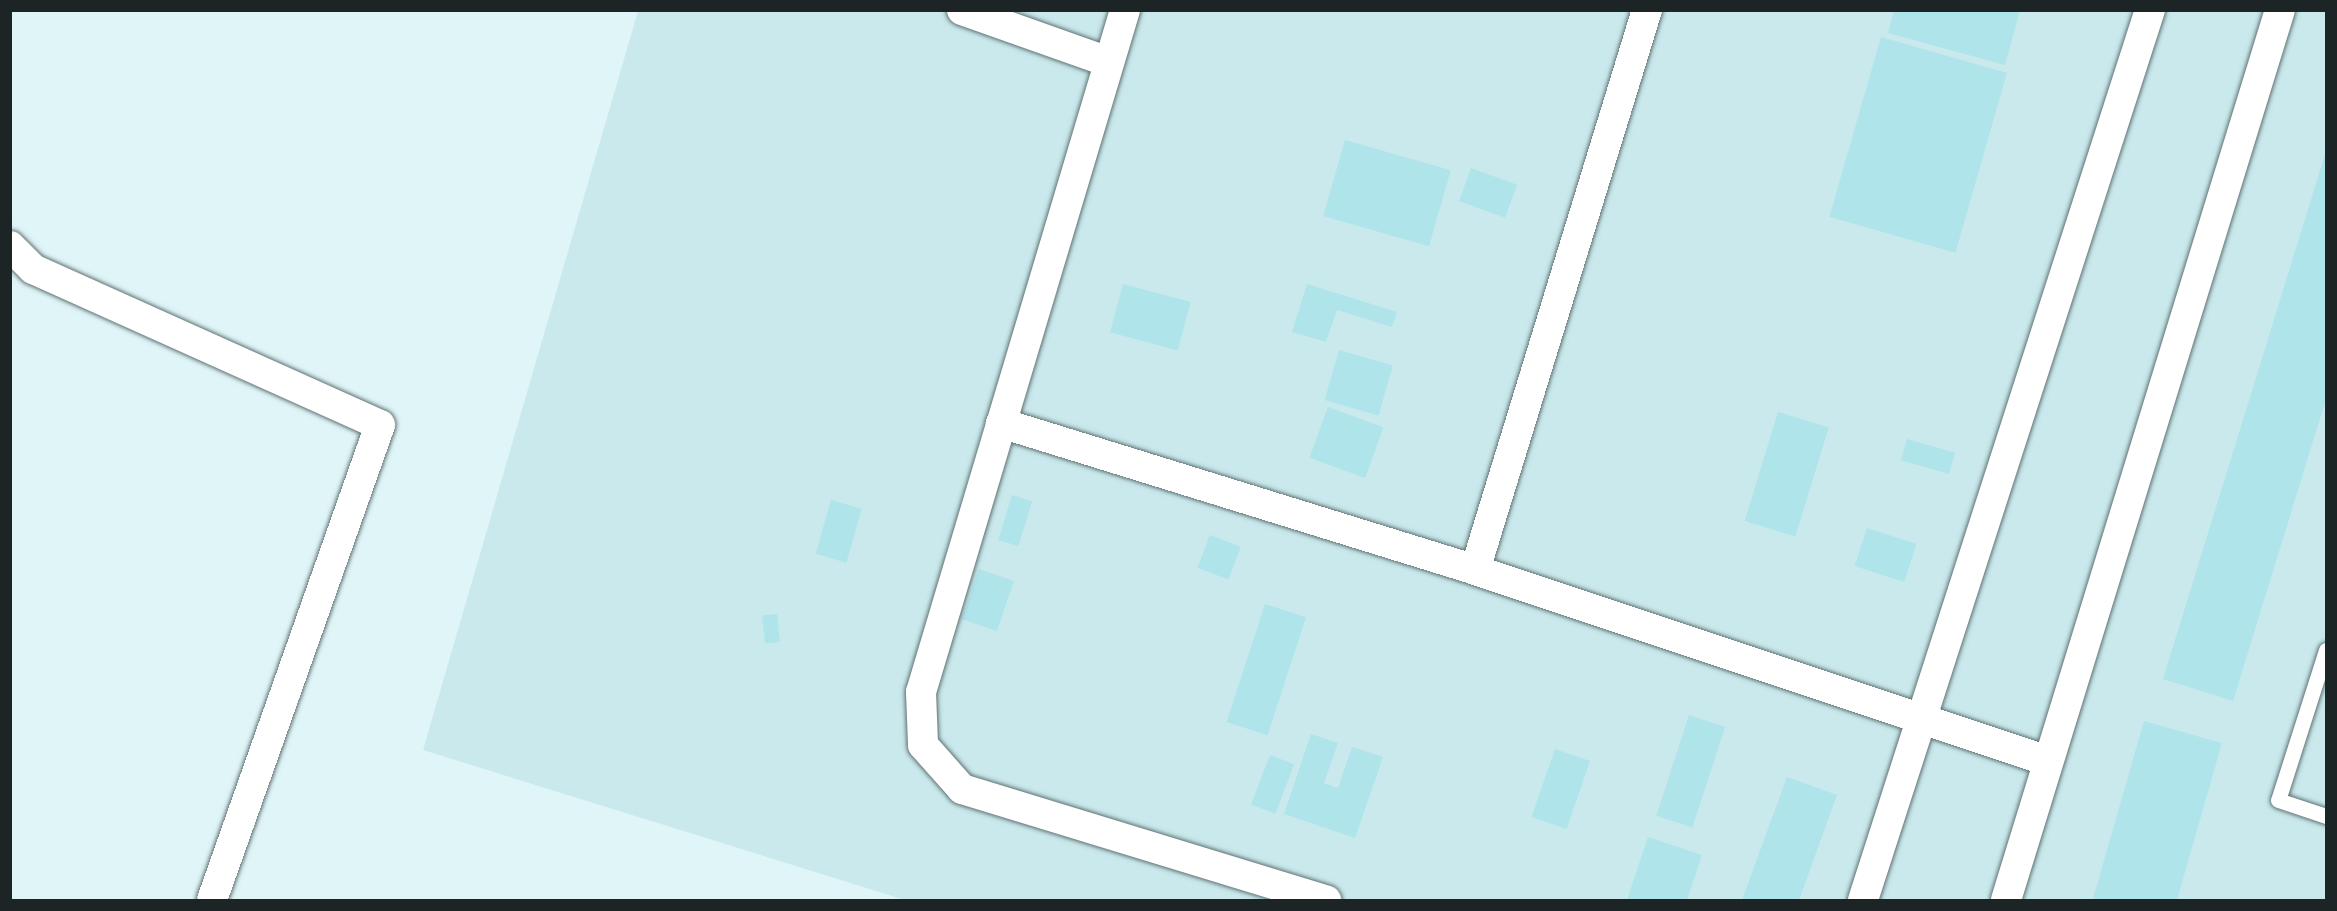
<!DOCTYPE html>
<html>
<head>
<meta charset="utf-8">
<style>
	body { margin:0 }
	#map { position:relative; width:2337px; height:911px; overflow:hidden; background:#e0f5f8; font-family:"Sofia Sans Condensed",sans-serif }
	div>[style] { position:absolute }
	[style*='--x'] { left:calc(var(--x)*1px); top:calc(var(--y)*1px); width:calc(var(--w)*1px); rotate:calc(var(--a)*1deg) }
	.built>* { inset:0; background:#cae9ec }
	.building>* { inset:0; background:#aee4ea; transform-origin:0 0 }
	.roads { filter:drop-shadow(0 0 2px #5f7274) drop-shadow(0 0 2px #5f7274) }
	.lane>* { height:15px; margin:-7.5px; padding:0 7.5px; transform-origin:7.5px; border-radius:7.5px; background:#fff }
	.street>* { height:30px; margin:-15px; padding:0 15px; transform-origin:15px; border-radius:15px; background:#fff }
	span { translate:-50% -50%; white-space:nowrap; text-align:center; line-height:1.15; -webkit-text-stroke:4.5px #fff; paint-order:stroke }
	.frame { position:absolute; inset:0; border:12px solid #1c2425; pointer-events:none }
</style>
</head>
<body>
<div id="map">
	<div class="built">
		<div style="clip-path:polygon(638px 11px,2326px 11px,2326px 900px,905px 900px,423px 750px)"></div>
	</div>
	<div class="building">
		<div style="clip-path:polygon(1894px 10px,2020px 10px,2005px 65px,1888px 33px)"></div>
		<div style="left:1881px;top:37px;width:131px;height:187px;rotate:16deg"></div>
		<div style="left:1345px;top:140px;width:110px;height:79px;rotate:16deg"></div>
		<div style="clip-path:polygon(2326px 151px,2326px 399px,2233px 701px,2163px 679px)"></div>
		<div style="left:1471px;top:168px;width:49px;height:35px;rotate:20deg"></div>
		<div style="left:1123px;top:284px;width:70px;height:50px;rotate:15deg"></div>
		<div style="clip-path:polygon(1307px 284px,1397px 312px,1392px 327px,1337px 310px,1326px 342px,1292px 332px)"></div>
		<div style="left:1339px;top:350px;width:56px;height:52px;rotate:16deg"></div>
		<div style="left:1328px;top:407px;width:59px;height:54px;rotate:20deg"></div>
		<div style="left:1778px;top:412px;width:53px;height:114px;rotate:17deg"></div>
		<div style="left:1907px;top:439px;width:50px;height:22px;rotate:16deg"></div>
		<div style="left:1012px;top:495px;width:21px;height:47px;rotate:17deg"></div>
		<div style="left:831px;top:500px;width:32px;height:56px;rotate:16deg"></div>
		<div style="left:1867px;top:528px;width:52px;height:40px;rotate:18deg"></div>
		<div style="left:1210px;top:535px;width:33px;height:35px;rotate:21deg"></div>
		<div style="left:979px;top:569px;width:37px;height:53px;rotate:19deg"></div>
		<div style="left:1265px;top:604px;width:43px;height:124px;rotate:18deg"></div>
		<div style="left:777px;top:614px;width:28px;height:15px;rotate:84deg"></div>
		<div style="left:1689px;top:715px;width:38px;height:106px;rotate:18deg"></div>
		<div style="left:2144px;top:721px;width:81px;height:187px;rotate:16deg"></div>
		<div style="clip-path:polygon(1311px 734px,1338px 743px,1324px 783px,1338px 788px,1352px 747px,1383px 757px,1355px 838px,1284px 814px)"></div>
		<div style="left:1555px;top:749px;width:37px;height:72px;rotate:19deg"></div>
		<div style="left:1270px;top:755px;width:26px;height:53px;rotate:21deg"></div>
		<div style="clip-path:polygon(1787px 777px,1837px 795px,1799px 900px,1742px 900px)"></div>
		<div style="clip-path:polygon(1648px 837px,1702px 855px,1687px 900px,1627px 900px)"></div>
	</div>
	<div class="roads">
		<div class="lane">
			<div style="--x:2326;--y:650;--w:157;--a:107.7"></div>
			<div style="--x:2278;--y:800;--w:51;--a:18.4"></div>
		</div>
		<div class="street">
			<div style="--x:962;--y:10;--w:156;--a:19.5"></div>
			<div style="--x:1125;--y:10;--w:712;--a:106.65"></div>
			<div style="--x:921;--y:692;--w:53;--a:87.8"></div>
			<div style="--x:923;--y:745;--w:59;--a:48.4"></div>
			<div style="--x:962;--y:789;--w:381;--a:17"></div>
			<div style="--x:10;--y:246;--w:33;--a:45"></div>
			<div style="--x:33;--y:269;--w:380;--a:24.2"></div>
			<div style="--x:380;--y:425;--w:504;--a:109.48"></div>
			<div style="--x:1001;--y:423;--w:496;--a:17.2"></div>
			<div style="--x:1475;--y:570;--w:601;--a:18.43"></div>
			<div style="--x:1475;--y:570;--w:586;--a:-72.93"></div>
			<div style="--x:1863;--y:900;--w:935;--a:-72.13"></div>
			<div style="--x:2006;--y:900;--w:931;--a:-72.89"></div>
		</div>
	</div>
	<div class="frame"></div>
</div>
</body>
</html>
